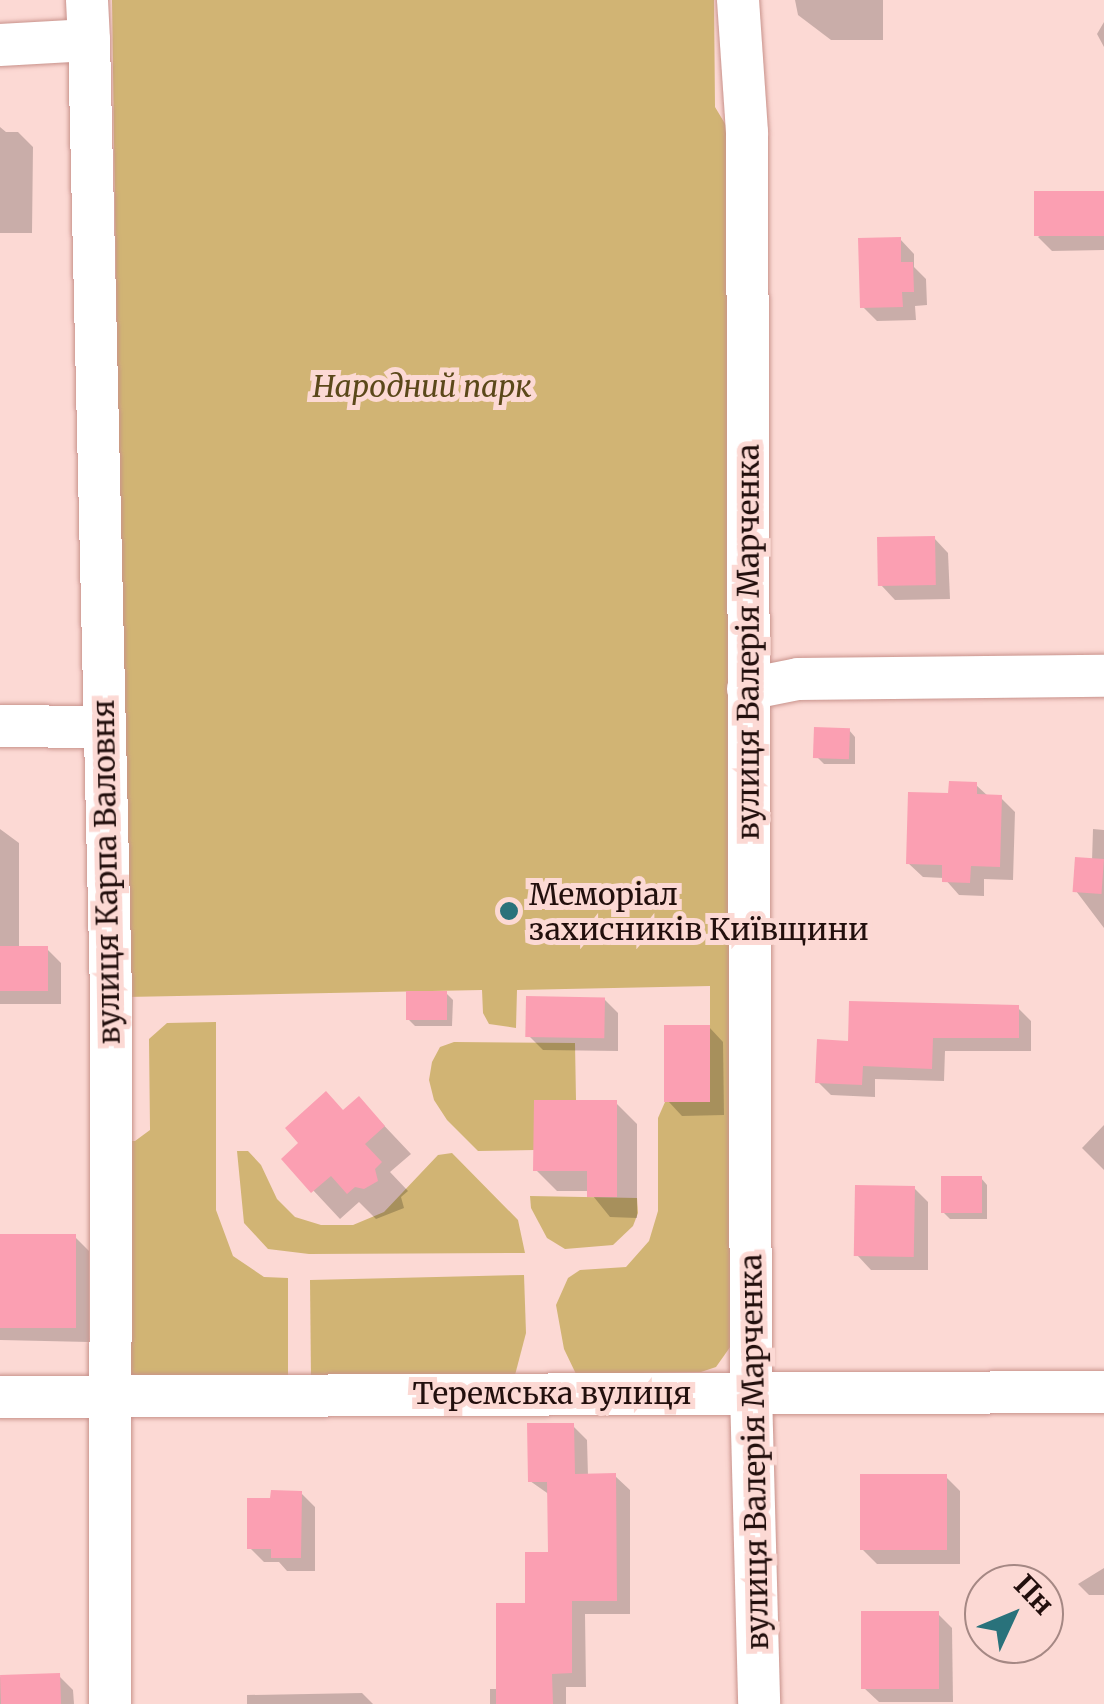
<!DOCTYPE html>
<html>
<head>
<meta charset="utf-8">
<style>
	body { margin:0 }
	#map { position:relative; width:1104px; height:1704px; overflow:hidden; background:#fcd9d4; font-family:Merriweather,serif }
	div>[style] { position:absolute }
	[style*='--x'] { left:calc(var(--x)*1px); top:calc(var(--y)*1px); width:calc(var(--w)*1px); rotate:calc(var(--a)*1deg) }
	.green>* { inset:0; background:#d1b474 }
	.shadow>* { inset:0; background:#0003 }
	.building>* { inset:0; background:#fb9fb2; transform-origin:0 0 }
	.roads { filter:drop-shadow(0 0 2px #c8928b) drop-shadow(0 0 2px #c8928b) }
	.minor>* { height:42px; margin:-21px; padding:0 21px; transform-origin:21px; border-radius:21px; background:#fff }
	.dots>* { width:28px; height:28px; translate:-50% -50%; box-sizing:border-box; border:5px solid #fcd9d4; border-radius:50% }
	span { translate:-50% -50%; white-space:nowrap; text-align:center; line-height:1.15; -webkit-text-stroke:10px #fcd9d4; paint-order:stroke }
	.park-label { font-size:30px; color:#5b481a; font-style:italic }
	.street-label { font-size:30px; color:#220f0d }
	.poi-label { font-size:30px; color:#220f0d }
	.left { translate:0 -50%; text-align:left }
	.north { position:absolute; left:964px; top:1564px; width:100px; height:100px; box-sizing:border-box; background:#fcd9d4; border:2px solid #a58884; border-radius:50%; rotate:46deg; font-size:28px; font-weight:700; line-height:40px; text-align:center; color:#220f0d }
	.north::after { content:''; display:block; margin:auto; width:35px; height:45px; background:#29727b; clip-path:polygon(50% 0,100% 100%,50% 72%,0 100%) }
</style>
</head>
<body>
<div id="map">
	<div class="green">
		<div style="clip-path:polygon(112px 0,714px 0,715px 107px,730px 132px,733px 1343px,716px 1367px,701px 1372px,576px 1374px,564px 1349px,556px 1305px,568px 1278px,580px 1270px,626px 1267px,649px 1241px,658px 1211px,658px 1118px,665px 1102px,710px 1101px,710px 986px,517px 990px,516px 1028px,489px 1024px,483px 1013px,482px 990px,126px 997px)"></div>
		<div style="clip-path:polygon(216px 1022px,216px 1210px,233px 1256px,264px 1277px,288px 1278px,288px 1378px,130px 1375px,125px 1141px,135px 1141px,150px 1130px,149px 1039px,167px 1023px)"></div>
		<div style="clip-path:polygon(454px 1042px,575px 1043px,576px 1100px,534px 1100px,534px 1150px,478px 1151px,447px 1120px,434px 1100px,429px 1080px,432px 1062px,440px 1047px)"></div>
		<div style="clip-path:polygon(237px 1151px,248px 1151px,261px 1165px,277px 1199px,295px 1217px,321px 1225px,353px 1225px,384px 1212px,438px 1155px,452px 1153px,518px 1220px,525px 1253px,309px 1254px,268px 1249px,244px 1223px)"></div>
		<div style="clip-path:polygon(530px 1196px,637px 1198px,638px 1213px,633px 1226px,613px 1245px,565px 1249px,547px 1238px,531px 1208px)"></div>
		<div style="clip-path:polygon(524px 1275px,526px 1333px,515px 1375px,311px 1378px,310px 1280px)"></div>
	</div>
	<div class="shadow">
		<div style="clip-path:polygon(795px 0,883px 0,883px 40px,831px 40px,798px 15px)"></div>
		<div style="clip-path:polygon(1104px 22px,1104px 47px,1097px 34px)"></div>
		<div style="clip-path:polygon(0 127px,6px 132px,18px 132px,33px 147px,32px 233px,0 233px)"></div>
		<div style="clip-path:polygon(1104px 194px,1104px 250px,1052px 251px,1038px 237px)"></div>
		<div style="clip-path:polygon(900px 239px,914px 254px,914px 267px,926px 279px,927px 305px,915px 306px,916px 320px,877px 321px,863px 307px)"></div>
		<div style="clip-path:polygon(934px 538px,948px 553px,950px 599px,895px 600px,881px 585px)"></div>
		<div style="clip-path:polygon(849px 730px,855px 737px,855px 764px,824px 764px,817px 757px)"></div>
		<div style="clip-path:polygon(976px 785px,989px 797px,1001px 798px,1015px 812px,1013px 880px,984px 879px,984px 896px,959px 895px,944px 878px,923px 877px,908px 863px)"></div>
		<div style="clip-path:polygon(0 829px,19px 843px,19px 948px,46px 948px,61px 963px,61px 1004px,0 1004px)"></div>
		<div style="clip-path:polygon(1093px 829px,1104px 830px,1104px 928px,1076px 891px,1092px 861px)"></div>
		<div style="clip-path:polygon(446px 993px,453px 1000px,452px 1026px,415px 1026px,408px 1019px)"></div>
		<div style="clip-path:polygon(604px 999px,618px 1013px,618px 1051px,543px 1050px,529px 1036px)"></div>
		<div style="clip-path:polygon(1018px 1008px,1031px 1021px,1031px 1051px,945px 1051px,944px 1081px,875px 1079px,875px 1097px,831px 1095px,818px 1082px,850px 1043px)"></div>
		<div style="clip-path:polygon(709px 1027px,723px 1042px,724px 1115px,682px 1116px,668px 1101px)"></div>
		<div style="clip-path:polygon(359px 1099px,411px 1154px,390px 1172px,408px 1191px,401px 1197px,404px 1208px,376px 1219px,359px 1202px,340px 1219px,284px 1159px)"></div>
		<div style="clip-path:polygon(616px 1103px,637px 1124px,637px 1218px,610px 1217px,589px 1191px,557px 1191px,536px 1170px)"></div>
		<div style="clip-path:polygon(1104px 1125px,1104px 1170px,1082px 1148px)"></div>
		<div style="clip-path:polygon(981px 1178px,987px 1185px,987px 1219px,950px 1219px,943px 1212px)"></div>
		<div style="clip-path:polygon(914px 1188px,928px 1202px,928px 1270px,871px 1270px,857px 1255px)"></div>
		<div style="clip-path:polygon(0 1237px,75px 1237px,89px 1251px,89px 1342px,0 1340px)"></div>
		<div style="clip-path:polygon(573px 1426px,587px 1440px,588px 1476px,615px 1476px,630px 1490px,630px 1614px,585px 1614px,586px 1687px,566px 1687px,566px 1704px,490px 1704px,490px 1689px,499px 1689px,550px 1555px,550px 1495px,530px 1481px)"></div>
		<div style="clip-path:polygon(946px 1477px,960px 1491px,960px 1564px,877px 1564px,862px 1549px)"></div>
		<div style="clip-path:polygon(301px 1493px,315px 1507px,315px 1571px,287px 1571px,279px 1562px,264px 1562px,250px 1548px,273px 1500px)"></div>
		<div style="clip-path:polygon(1104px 1568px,1104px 1595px,1089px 1595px,1078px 1584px)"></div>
		<div style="clip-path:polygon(938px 1614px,952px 1628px,953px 1702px,879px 1702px,864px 1688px)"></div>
		<div style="clip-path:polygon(59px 1676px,73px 1690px,74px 1704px,0 1704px,0 1677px)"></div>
		<div style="clip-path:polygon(362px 1693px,373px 1704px,247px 1704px,247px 1695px)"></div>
	</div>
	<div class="building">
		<div style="left:1104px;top:191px;width:45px;height:70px;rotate:90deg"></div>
		<div style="clip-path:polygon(901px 237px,901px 262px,913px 262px,914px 292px,902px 292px,903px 307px,860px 308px,858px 238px)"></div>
		<div style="left:935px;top:536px;width:49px;height:58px;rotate:89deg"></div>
		<div style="left:814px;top:727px;width:36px;height:31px;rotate:2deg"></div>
		<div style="clip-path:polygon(949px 781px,977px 782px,977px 794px,1002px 795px,1000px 867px,971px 866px,970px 883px,942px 882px,942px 865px,906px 864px,908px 792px,948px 793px)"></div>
		<div style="left:1075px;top:857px;width:29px;height:35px;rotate:4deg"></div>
		<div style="left:0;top:946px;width:48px;height:45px"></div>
		<div style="left:447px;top:991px;width:29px;height:41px;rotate:90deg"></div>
		<div style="left:526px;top:996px;width:79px;height:41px;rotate:1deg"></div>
		<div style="clip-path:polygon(849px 1001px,1019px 1005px,1019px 1038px,933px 1038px,932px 1069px,863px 1066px,862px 1085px,815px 1083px,817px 1039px,848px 1041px)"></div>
		<div style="left:664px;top:1025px;width:46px;height:77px"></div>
		<div style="clip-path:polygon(326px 1091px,343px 1110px,359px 1096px,385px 1126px,365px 1144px,382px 1162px,375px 1169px,378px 1181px,364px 1189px,355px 1187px,347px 1194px,331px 1176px,311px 1193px,281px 1159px,298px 1143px,285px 1128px)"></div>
		<div style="clip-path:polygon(534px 1100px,617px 1100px,617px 1197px,587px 1197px,587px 1171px,533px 1171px)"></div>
		<div style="left:941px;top:1176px;width:41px;height:37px"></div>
		<div style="left:855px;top:1185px;width:60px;height:71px;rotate:1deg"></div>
		<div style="left:0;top:1234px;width:76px;height:94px"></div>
		<div style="clip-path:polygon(527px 1423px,574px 1423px,575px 1474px,616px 1473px,617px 1601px,572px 1601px,572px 1673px,552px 1674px,553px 1704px,496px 1704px,496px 1603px,525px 1603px,525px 1552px,548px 1552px,547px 1482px,528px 1482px)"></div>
		<div style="left:860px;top:1474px;width:87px;height:76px"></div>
		<div style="clip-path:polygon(271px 1490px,302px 1491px,301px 1558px,271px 1558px,271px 1549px,247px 1549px,247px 1498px,270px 1498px)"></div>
		<div style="left:861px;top:1611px;width:78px;height:78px"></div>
		<div style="left:60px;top:1673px;width:31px;height:60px;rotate:88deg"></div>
	</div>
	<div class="roads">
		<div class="minor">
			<div style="--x:738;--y:0;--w:132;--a:86.1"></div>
			<div style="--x:747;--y:132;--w:1260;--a:89.82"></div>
			<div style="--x:751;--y:1392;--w:312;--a:88.5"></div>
			<div style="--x:89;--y:40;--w:958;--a:88.68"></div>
			<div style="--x:111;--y:998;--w:706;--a:90.08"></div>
			<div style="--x:0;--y:45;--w:89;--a:-3.2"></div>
			<div style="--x:89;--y:40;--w:40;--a:-92.9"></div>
			<div style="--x:748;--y:689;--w:51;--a:-11.3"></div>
			<div style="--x:798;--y:679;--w:306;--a:-0.6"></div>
			<div style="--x:0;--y:726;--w:103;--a:0.6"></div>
			<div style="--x:0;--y:1397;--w:1104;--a:-0.26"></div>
		</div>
	</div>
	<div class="dots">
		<div style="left:509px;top:911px;background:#29727b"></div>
	</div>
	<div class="park-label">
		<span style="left:422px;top:386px">Народний парк</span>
	</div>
	<div class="street-label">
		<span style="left:748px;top:642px;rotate:-90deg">вулиця Валерія Марченка</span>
		<span style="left:106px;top:872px;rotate:-91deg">вулиця Карпа Валовня</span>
		<span style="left:552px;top:1393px">Теремська вулиця</span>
		<span style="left:754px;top:1452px;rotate:-91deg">вулиця Валерія Марченка</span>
	</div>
	<div class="poi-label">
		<span class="left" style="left:529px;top:911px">Меморіал<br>захисників Київщини</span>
	</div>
	<div class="north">Пн</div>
</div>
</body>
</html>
